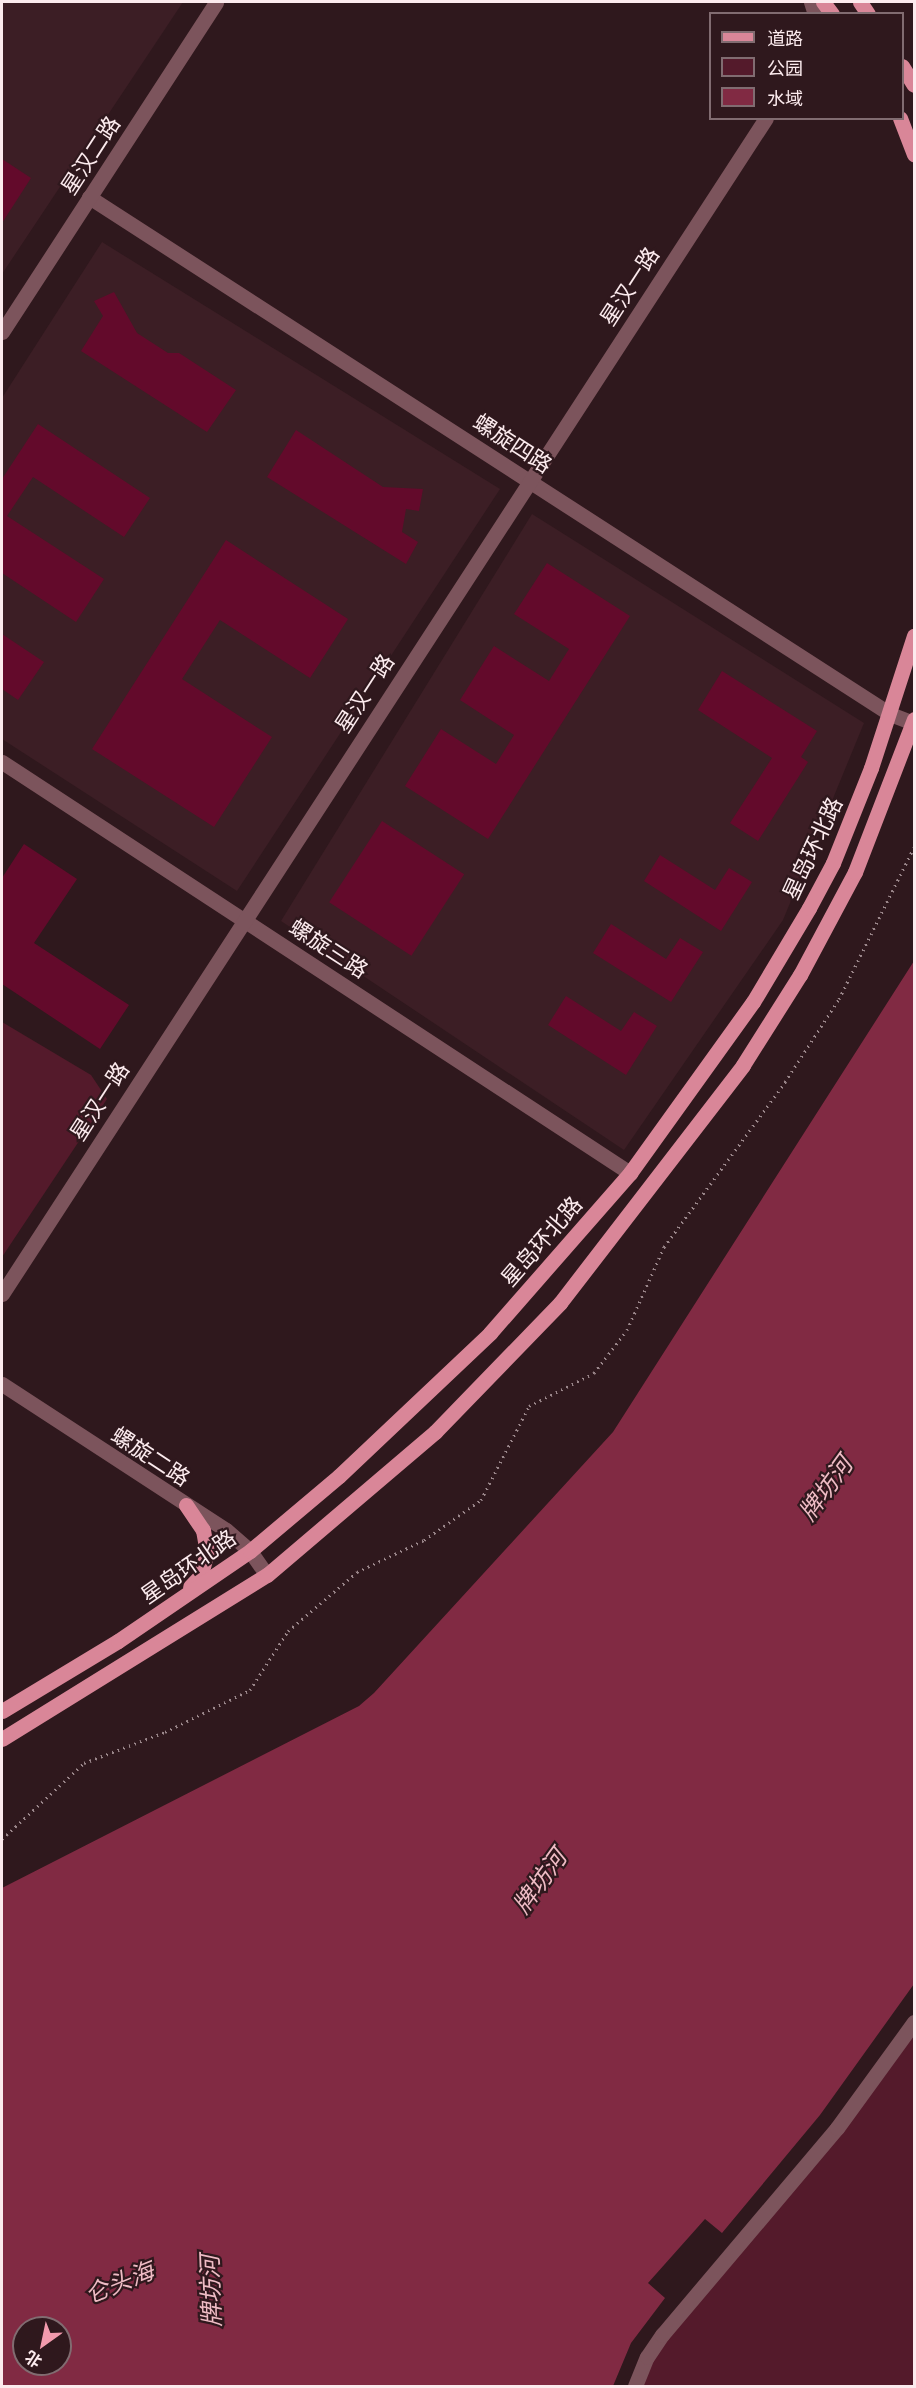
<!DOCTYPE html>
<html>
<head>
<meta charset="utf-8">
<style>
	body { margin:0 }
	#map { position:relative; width:916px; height:2388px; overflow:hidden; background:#2f181d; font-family:"Exo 2","Noto Sans SC",sans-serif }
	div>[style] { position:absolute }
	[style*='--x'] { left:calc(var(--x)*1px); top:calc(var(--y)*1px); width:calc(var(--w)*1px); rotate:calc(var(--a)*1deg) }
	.built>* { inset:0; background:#3c1e25 }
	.green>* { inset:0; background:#541a2b }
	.water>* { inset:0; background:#812a43 }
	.building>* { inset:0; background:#630a2b; transform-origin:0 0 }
	.path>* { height:3px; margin-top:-1.5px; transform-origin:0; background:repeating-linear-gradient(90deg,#9b878b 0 1.5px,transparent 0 6px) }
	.minor>* { height:15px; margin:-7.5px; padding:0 7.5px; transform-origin:7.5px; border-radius:7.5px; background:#7c545c }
	.major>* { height:15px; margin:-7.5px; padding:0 7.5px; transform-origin:7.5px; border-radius:7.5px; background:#d98698 }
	span { translate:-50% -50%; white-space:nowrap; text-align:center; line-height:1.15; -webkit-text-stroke:4.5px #2f181d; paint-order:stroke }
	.street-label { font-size:22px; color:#fcebee }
	.water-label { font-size:24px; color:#efbcc5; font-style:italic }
	.frame { position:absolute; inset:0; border:3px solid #fcebee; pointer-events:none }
	.legend { position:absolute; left:709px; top:12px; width:195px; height:108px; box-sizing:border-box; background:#2f181d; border:2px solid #816c71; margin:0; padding:8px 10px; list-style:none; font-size:18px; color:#fcebee }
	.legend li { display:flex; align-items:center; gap:12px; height:30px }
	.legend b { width:30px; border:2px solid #816c71 }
	.north { position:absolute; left:12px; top:2316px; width:60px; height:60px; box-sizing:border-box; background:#2f181d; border:2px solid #816c71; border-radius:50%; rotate:213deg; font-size:16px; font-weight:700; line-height:24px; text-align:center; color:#fcebee }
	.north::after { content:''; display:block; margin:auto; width:21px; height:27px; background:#f29aad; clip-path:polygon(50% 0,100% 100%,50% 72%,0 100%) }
</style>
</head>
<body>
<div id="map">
	<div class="built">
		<div style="clip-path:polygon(2px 2px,183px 2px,2px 274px)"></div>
		<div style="clip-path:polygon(102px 242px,500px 489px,237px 891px,2px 739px,2px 398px)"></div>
		<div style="clip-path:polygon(532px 514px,864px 723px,783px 920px,624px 1150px,281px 921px)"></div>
	</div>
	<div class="green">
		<div style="clip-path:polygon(2px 1022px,91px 1075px,107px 1099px,2px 1257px)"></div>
		<div style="clip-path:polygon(914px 2033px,914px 2386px,642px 2386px,652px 2360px,685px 2317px,842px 2132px)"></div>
	</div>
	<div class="water">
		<div style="clip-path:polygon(evenodd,914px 961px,914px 1984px,820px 2115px,722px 2233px,705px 2219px,648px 2283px,665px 2298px,631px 2343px,613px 2386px,2px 2386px,2px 1888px,359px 1706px,374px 1693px,613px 1432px,914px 961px,24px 2328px,60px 2328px,60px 2364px,24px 2364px,24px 2328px)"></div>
	</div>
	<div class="building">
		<div style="clip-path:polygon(2px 159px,31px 178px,2px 223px)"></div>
		<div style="clip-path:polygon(114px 292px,137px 333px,168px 353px,179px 353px,236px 390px,207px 432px,81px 351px,103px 316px,94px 301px)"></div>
		<div style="clip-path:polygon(38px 424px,150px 498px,124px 537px,33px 477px,7px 516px,104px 579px,76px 622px,2px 573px,2px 479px)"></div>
		<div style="clip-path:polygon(296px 430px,383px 487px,423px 489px,419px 511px,406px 509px,402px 532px,418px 542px,406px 564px,267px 477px)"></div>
		<div style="clip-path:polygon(226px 540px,348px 619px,310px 678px,220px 620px,182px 679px,272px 737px,214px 827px,92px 749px)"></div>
		<div style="clip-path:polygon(547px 563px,630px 616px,488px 839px,405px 786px,441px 729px,496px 764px,514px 735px,460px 700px,494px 646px,549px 681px,569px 649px,514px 614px)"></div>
		<div style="clip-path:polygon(2px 634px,44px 662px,18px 700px,2px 689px)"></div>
		<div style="clip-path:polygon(722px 671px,817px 731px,801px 757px,808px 762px,758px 841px,730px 823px,772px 758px,698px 710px)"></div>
		<div style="left:382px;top:821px;width:98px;height:97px;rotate:33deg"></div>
		<div style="clip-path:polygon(24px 844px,77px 879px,34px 943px,129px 1005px,100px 1049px,2px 984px,2px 878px)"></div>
		<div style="clip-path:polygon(660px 855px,715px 890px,729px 868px,752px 882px,721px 931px,644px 881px)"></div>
		<div style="clip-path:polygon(611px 924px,666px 959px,680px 938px,703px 952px,671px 1002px,593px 953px)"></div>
		<div style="clip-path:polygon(566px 996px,621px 1031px,634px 1012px,657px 1026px,626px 1075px,548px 1025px)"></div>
	</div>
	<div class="path">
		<div style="--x:2;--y:1839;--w:112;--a:-42.8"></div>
		<div style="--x:84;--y:1763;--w:87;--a:-20.9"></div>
		<div style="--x:165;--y:1732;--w:95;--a:-26.3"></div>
		<div style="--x:250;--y:1690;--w:70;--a:-57.2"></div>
		<div style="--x:288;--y:1631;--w:91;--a:-40.5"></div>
		<div style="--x:357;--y:1572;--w:74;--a:-25.5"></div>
		<div style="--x:424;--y:1540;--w:70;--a:-35.1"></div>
		<div style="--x:481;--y:1500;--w:106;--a:-62.9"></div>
		<div style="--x:529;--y:1406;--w:73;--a:-26.9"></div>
		<div style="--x:594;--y:1373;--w:54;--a:-52.5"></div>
		<div style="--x:627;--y:1330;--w:91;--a:-66"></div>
		<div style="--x:664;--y:1247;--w:205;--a:-53.7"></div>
		<div style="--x:785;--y:1082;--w:99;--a:-57"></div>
		<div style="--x:839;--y:999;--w:169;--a:-63.7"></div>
	</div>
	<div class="minor">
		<div style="--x:811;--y:2;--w:13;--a:72"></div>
		<div style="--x:89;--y:197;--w:953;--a:32.84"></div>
		<div style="--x:890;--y:714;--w:26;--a:21"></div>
		<div style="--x:2;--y:332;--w:393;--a:-57"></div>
		<div style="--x:2;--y:762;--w:751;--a:33.2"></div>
		<div style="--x:2;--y:1294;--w:1402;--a:-56.99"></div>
		<div style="--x:2;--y:1384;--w:267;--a:33.1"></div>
		<div style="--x:226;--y:1530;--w:32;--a:41"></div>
		<div style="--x:250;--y:1551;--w:29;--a:55"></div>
		<div style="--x:635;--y:2386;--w:31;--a:-68"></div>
		<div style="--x:647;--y:2357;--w:27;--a:-56"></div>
		<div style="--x:662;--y:2335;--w:271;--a:-49.8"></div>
		<div style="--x:837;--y:2128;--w:131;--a:-54"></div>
	</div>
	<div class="major">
		<div style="--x:823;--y:2;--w:15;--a:53"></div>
		<div style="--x:860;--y:2;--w:14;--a:56"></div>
		<div style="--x:902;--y:66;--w:22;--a:58"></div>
		<div style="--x:900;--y:118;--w:39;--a:69"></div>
		<div style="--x:186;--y:1505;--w:30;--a:56"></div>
		<div style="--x:203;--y:1530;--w:22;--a:80"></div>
		<div style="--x:207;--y:1552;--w:24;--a:105"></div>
		<div style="--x:201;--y:1575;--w:16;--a:133"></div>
		<div style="--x:2;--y:1711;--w:135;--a:-31.1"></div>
		<div style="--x:118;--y:1641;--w:160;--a:-34.3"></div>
		<div style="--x:250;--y:1551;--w:116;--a:-40.1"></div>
		<div style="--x:339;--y:1476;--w:208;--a:-43.4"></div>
		<div style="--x:490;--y:1333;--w:213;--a:-48.8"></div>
		<div style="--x:630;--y:1173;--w:211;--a:-54.3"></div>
		<div style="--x:753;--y:1002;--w:109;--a:-59.2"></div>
		<div style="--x:809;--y:908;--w:51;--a:-61.9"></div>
		<div style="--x:833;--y:863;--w:102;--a:-68.2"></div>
		<div style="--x:871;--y:768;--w:139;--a:-72"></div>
		<div style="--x:2;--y:1739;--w:312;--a:-31.8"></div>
		<div style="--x:267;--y:1575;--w:221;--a:-40.4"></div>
		<div style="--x:435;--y:1432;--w:180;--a:-45.9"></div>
		<div style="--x:560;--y:1303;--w:300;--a:-52.4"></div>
		<div style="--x:743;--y:1065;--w:107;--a:-57.7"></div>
		<div style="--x:800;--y:975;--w:117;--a:-61.9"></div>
		<div style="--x:855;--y:872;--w:164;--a:-68.9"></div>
	</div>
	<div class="street-label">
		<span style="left:90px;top:155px;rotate:-57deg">星汉二路</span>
		<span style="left:629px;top:286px;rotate:-57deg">星汉一路</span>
		<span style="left:513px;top:443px;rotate:33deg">螺旋四路</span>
		<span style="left:364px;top:693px;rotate:-57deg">星汉一路</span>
		<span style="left:812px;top:848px;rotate:-65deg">星岛环北路</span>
		<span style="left:329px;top:948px;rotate:33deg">螺旋三路</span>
		<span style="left:99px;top:1101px;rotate:-57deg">星汉一路</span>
		<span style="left:541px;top:1241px;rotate:-49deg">星岛环北路</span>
		<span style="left:151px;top:1456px;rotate:33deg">螺旋二路</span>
		<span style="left:188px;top:1566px;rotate:-35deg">星岛环北路</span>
	</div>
	<div class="water-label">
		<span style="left:825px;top:1488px;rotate:-54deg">牌坊河</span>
		<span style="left:539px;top:1881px;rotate:-54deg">牌坊河</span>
		<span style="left:119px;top:2282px;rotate:-22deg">仑头海</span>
		<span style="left:210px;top:2291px;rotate:-92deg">牌坊河</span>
	</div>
	<div class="frame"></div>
	<ul class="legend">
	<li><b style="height:8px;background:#d98698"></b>道路</li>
	<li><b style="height:16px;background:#541a2b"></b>公园</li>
	<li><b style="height:16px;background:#812a43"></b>水域</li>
	</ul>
	<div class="north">北</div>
</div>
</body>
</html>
